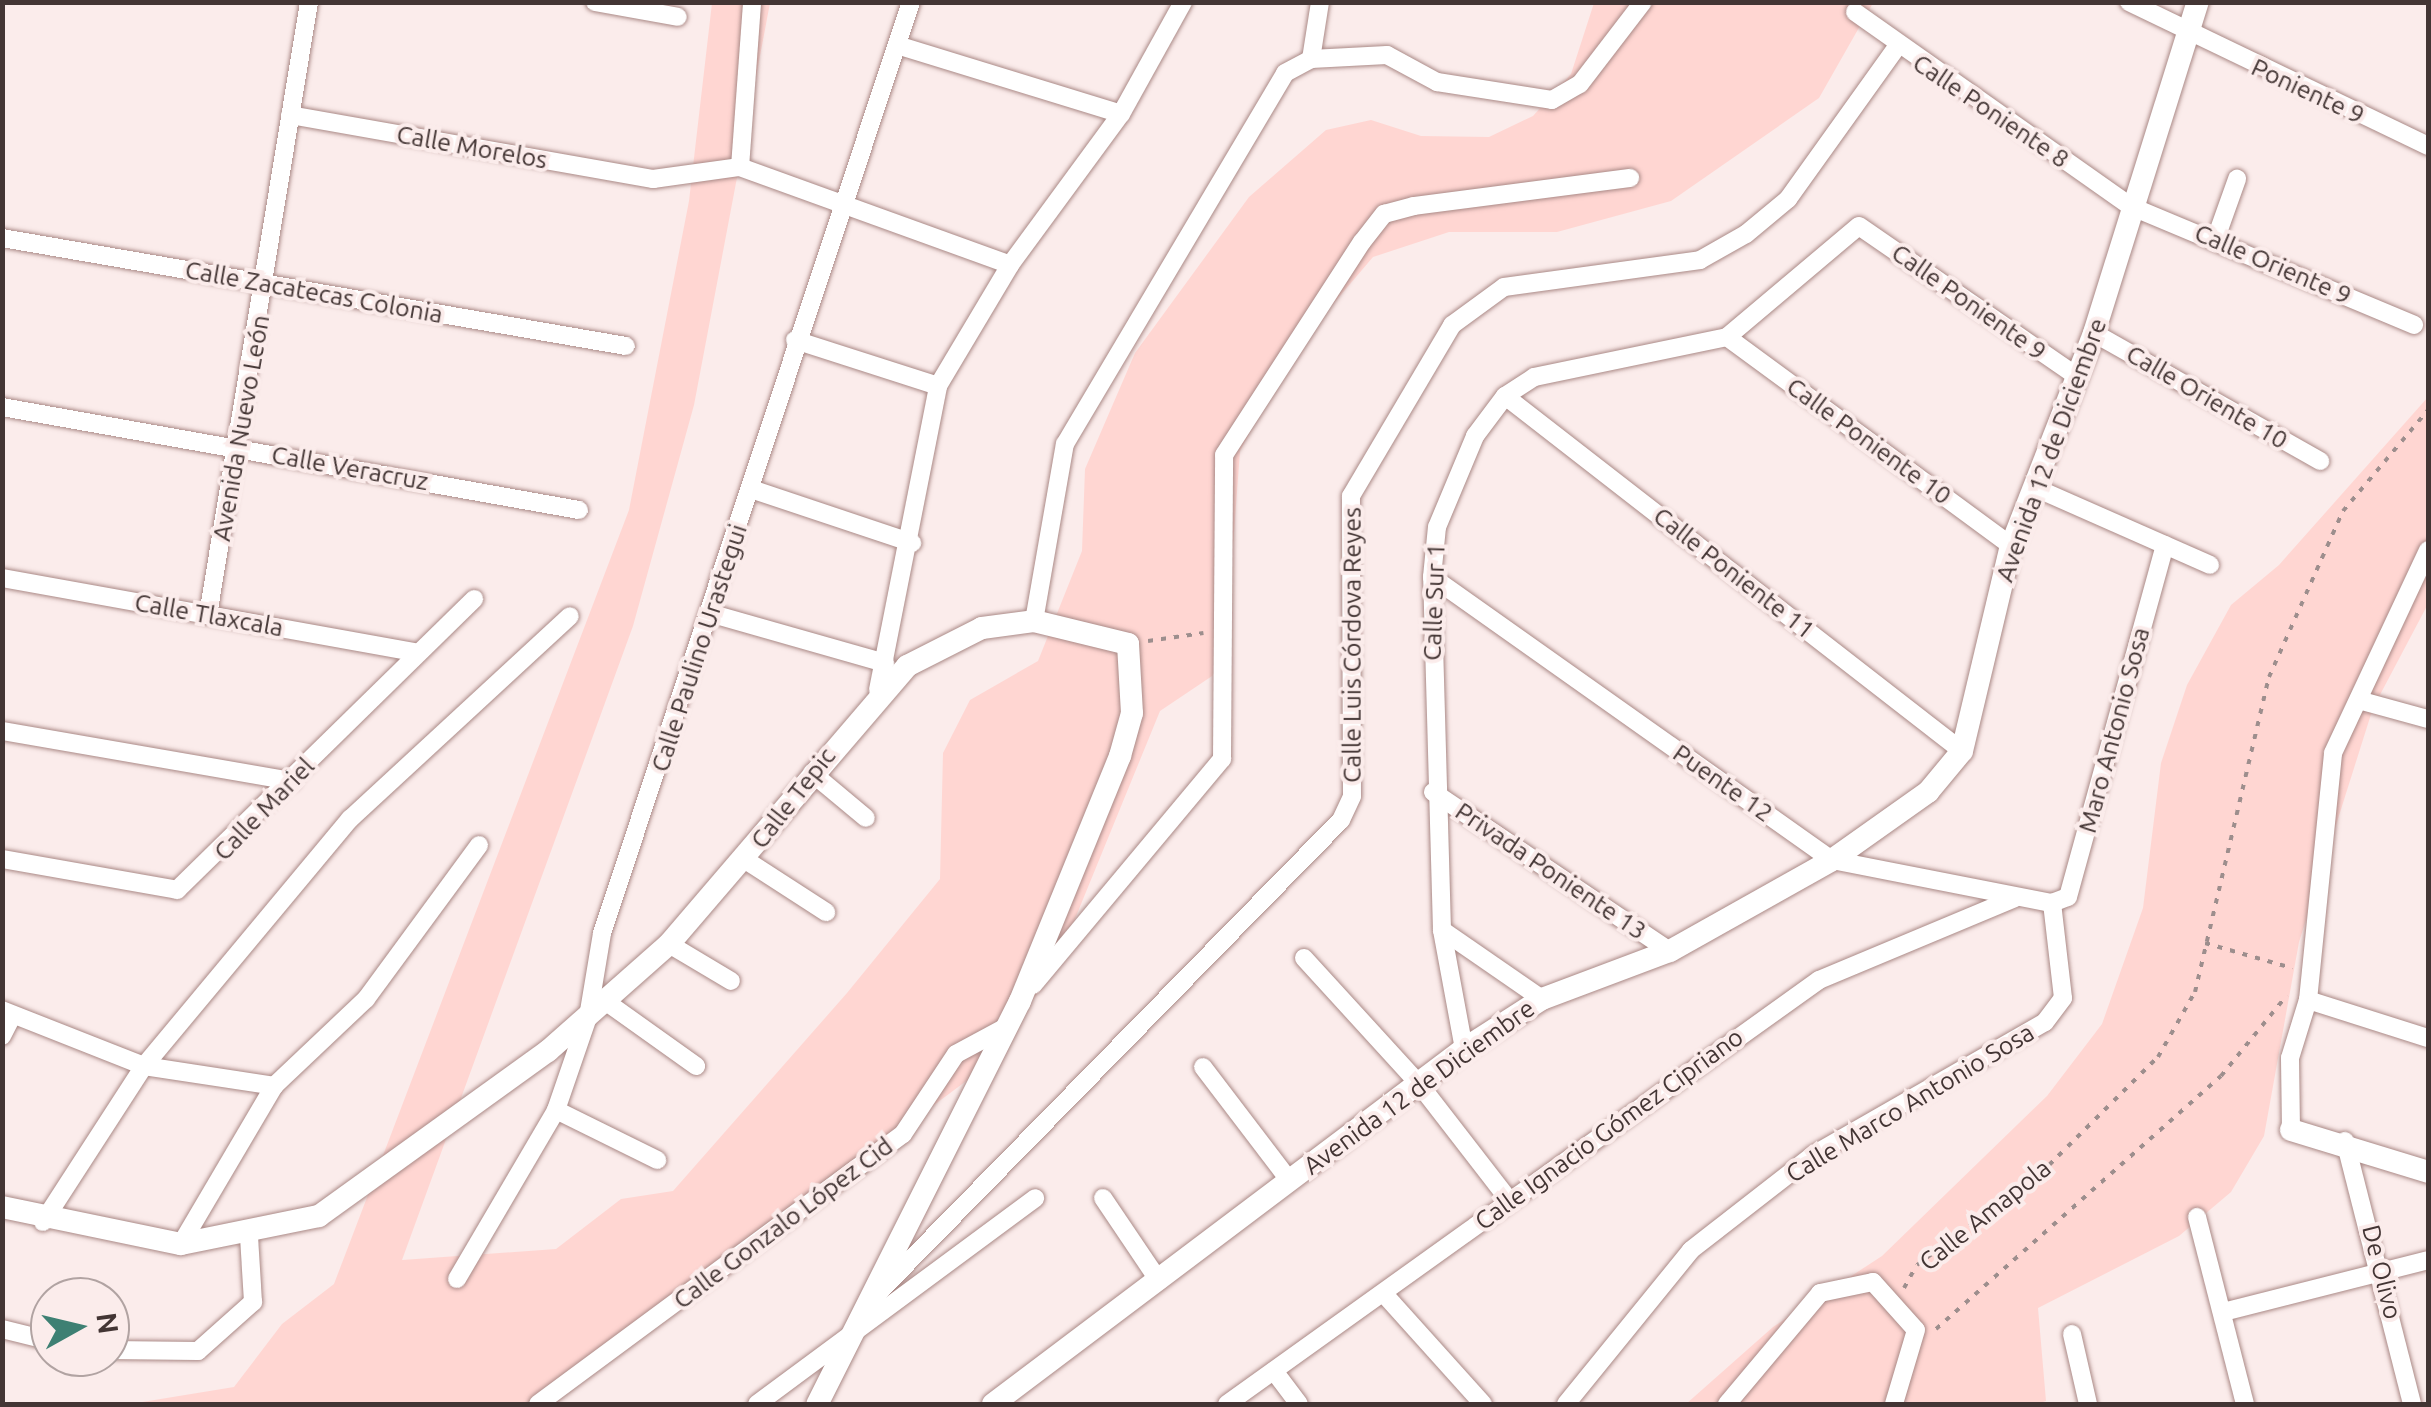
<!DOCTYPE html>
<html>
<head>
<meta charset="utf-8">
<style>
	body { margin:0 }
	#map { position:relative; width:2431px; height:1407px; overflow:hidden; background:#fbeceb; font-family:Ubuntu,sans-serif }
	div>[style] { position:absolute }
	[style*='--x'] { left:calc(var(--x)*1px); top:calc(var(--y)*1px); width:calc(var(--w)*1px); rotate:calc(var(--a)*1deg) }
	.green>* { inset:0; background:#ffd6d2 }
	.path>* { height:4px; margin-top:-2px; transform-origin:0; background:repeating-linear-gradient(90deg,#9d8e8d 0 5px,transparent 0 13px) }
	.roads { filter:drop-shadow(0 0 2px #aa8986) drop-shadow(0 0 2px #aa8986) }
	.minor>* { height:18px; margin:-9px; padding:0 9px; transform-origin:9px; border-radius:9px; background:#fff }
	.tertiary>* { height:22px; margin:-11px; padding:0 11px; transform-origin:11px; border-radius:11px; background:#fff }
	span { translate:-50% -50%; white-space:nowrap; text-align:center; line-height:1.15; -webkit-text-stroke:8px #fbeceb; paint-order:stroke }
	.street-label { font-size:25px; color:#433534 }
	.frame { position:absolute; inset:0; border:5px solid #433534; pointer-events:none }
	.north { position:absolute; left:30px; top:1277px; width:100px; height:100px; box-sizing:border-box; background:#fbeceb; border:2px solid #b1a3a2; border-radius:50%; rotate:82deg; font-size:28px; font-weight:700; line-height:40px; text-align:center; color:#433534 }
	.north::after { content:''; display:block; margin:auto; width:35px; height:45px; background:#3e8073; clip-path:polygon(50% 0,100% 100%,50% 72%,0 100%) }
</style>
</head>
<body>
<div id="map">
	<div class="green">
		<div style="clip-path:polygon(712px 3px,770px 3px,694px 405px,633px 626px,402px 1260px,556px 1249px,621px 1199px,673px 1191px,847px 993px,940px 879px,943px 753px,970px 700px,1038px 661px,1082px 551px,1085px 469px,1135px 353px,1249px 197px,1326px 130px,1371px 120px,1421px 136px,1489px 137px,1533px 116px,1571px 74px,1594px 3px,1873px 3px,1819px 98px,1671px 201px,1557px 232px,1449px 232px,1373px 257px,1293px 351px,1240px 451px,1224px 668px,1160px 711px,1052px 975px,973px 1076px,532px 1404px,130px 1404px,234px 1387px,282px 1324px,334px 1284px,629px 510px,689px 201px)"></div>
		<div style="clip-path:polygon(2428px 397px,2428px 604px,2373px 708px,2299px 942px,2264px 1136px,2231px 1192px,2179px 1236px,2038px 1308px,2046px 1401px,2037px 1404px,1686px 1404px,1773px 1327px,1882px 1256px,2047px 1096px,2102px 1024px,2143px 908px,2161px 763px,2187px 685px,2231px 605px,2279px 565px)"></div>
	</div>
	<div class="path">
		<div style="--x:1148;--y:641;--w:56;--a:-8.3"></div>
		<div style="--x:2205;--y:943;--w:91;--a:16"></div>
		<div style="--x:1904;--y:1288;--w:26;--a:-61"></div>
		<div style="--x:1917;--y:1265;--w:153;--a:-36.5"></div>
		<div style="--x:2040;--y:1174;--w:166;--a:-44.8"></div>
		<div style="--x:2158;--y:1057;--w:75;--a:-60.4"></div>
		<div style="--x:2195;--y:992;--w:324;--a:-76.8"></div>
		<div style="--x:2269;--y:677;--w:182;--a:-66"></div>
		<div style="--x:2343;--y:511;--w:132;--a:-49.9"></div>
		<div style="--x:1936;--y:1329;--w:381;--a:-41.6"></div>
		<div style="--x:2221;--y:1076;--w:104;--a:-50.8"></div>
	</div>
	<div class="roads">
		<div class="minor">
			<div style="--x:595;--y:2;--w:84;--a:10.2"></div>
			<div style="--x:2129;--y:2;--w:332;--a:25.7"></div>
			<div style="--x:1855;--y:12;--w:337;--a:35.2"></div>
			<div style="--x:2130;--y:206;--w:308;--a:22.7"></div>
			<div style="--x:897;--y:45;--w:234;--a:17.1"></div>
			<div style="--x:1311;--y:59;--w:58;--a:-81"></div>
			<div style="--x:290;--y:115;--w:369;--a:10"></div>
			<div style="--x:653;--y:179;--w:88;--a:-7.9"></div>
			<div style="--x:740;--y:167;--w:287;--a:19.9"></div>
			<div style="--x:740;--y:167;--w:165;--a:-85.8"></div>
			<div style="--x:2;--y:238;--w:633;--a:9.82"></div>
			<div style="--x:2216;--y:238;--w:63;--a:-70.4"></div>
			<div style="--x:2094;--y:333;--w:260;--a:29.5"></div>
			<div style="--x:1727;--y:337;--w:353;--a:36.3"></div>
			<div style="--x:795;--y:340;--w:150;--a:17.8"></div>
			<div style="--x:1505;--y:396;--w:579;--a:37.84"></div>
			<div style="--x:2;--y:407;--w:586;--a:10.12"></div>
			<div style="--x:751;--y:489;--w:170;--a:18.5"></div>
			<div style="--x:2038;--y:489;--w:188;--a:23.8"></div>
			<div style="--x:1432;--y:577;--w:490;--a:35.3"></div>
			<div style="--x:1832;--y:860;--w:224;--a:11.1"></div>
			<div style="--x:2052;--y:903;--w:17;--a:-21"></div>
			<div style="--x:2068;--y:897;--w:365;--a:-74.6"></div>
			<div style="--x:2;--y:578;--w:420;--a:10.2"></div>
			<div style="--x:713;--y:614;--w:179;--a:15.9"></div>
			<div style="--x:208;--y:615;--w:621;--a:-80.64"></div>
			<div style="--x:1034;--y:621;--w:180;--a:-80.1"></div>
			<div style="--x:1065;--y:444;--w:431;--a:-59.3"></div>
			<div style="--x:1285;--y:73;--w:30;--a:-28"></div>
			<div style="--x:1311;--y:59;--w:76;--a:-3"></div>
			<div style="--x:1387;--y:55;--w:57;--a:28.4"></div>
			<div style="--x:1437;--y:82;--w:116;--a:8.9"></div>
			<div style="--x:1552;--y:100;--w:32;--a:-30"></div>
			<div style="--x:1580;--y:84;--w:103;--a:-52.5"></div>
			<div style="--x:878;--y:690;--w:310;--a:-78.8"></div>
			<div style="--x:938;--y:386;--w:141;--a:-59.2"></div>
			<div style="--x:1010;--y:265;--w:187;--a:-53.7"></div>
			<div style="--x:1121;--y:114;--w:128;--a:-61"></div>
			<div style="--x:2362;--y:701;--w:68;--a:15.3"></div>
			<div style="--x:2;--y:731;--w:294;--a:9.8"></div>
			<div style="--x:812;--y:773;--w:70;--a:39.8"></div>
			<div style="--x:1433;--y:792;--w:285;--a:33.9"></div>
			<div style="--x:2;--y:859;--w:178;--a:10"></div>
			<div style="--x:177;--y:890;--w:416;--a:-44.4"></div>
			<div style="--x:744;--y:859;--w:98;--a:32.9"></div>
			<div style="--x:1442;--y:930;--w:121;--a:34.6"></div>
			<div style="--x:669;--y:944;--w:72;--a:30.8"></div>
			<div style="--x:1304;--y:958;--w:172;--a:47.6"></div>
			<div style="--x:1420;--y:1085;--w:144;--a:52.3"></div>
			<div style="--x:1033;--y:985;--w:295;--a:-50.1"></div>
			<div style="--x:1222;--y:759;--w:304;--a:-89.6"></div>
			<div style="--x:1224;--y:455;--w:254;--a:-57.1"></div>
			<div style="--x:1362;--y:242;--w:36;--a:-52"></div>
			<div style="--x:1384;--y:214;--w:31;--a:-15"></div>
			<div style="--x:1414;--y:206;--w:218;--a:-7.4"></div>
			<div style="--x:2308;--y:1000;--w:126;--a:17.6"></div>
			<div style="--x:605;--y:1001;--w:112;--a:35.5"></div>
			<div style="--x:2;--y:1010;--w:153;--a:21.5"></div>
			<div style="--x:144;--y:1066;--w:132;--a:8.7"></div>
			<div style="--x:2;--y:1036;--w:22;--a:-63"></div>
			<div style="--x:1464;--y:1049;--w:121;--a:-100.5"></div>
			<div style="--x:1442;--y:930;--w:353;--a:-91.6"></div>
			<div style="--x:1432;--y:577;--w:50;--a:-84.3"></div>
			<div style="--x:1437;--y:527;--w:99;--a:-67.3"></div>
			<div style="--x:1475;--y:436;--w:50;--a:-53.1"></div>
			<div style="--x:1505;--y:396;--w:35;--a:-33"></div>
			<div style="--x:1534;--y:377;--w:197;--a:-11.7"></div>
			<div style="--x:1727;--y:337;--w:172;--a:-40.1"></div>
			<div style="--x:1859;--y:226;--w:267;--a:34.6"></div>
			<div style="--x:1203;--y:1067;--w:142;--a:52.7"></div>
			<div style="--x:556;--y:1110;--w:113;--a:26.3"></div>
			<div style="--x:2291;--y:1130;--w:72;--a:-90.8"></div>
			<div style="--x:2290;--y:1058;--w:61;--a:-72.8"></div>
			<div style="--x:2308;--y:1000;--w:248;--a:-84.2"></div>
			<div style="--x:2333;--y:753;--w:224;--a:-64.9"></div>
			<div style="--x:2345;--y:1141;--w:271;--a:75.7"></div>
			<div style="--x:1103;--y:1198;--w:100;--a:56"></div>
			<div style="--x:2197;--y:1217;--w:193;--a:75.6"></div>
			<div style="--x:43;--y:1222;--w:186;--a:-57.1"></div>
			<div style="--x:144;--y:1066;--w:322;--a:-50.2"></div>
			<div style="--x:350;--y:819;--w:299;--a:-42.7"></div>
			<div style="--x:181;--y:1244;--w:183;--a:-59.5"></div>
			<div style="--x:274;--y:1086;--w:127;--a:-43.4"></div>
			<div style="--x:366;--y:999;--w:191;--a:-53.7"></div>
			<div style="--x:457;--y:1279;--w:196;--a:-59.6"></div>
			<div style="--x:556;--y:1110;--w:98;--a:-71"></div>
			<div style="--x:588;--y:1017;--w:85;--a:-80.5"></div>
			<div style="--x:602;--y:933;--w:981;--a:-71.64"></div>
			<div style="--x:1384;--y:1294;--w:148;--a:48"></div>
			<div style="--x:875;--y:1296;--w:666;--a:-45.61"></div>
			<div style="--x:1341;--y:820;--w:26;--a:-65"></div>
			<div style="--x:1352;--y:796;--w:300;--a:-90.2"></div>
			<div style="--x:1351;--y:496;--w:199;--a:-59.4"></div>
			<div style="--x:1452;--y:325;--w:64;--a:-36.2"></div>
			<div style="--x:1504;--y:287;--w:198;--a:-7.8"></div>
			<div style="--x:1700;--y:260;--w:53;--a:-29.5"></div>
			<div style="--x:1746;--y:234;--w:55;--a:-39.8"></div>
			<div style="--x:1788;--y:199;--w:186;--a:-54.4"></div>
			<div style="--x:2227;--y:1311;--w:207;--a:-14.2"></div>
			<div style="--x:2;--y:1329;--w:49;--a:14"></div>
			<div style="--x:2072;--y:1334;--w:72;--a:77.1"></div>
			<div style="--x:110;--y:1350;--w:88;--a:0.7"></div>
			<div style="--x:198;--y:1351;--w:74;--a:-41.7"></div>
			<div style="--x:253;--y:1302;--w:66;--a:-93.5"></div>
			<div style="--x:1274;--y:1371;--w:41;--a:52.9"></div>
			<div style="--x:538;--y:1404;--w:454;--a:-36.5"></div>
			<div style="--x:903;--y:1134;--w:96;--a:-56.5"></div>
			<div style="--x:956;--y:1054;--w:59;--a:-28.3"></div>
			<div style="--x:757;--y:1404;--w:346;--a:-36.5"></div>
			<div style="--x:1227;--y:1404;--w:728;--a:-35.61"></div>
			<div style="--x:1819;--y:980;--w:212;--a:-22.7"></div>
			<div style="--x:1566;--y:1404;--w:198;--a:-50.9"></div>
			<div style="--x:1691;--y:1250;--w:155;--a:-37.9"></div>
			<div style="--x:1813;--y:1155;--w:267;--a:-29.8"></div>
			<div style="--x:2045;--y:1022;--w:30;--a:-53"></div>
			<div style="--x:2063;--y:998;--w:96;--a:-96.6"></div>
			<div style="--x:1727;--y:1404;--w:145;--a:-50"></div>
			<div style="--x:1820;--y:1293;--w:54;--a:-11.7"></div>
			<div style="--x:1873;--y:1282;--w:64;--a:48.1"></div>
			<div style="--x:1916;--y:1330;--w:77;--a:106.6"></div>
		</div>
		<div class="tertiary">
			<div style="--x:2291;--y:1130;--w:143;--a:17"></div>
			<div style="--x:2;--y:1207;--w:183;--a:11.7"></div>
			<div style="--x:181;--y:1244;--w:141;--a:-11.5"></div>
			<div style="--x:319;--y:1216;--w:282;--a:-35.8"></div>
			<div style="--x:548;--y:1051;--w:162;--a:-41.5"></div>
			<div style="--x:669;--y:944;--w:366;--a:-49.4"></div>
			<div style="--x:907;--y:666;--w:84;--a:-26.9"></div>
			<div style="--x:982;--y:628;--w:52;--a:-7.7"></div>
			<div style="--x:1034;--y:621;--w:97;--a:13.7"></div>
			<div style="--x:1128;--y:644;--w:69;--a:86.7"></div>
			<div style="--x:1132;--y:713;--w:45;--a:105.6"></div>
			<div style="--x:1120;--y:756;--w:265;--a:112.2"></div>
			<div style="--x:1020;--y:1001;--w:451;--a:116.7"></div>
			<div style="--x:993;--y:1404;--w:590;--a:-37.01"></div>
			<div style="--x:1464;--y:1049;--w:93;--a:-32.7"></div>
			<div style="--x:1542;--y:999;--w:137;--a:-20.6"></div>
			<div style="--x:1670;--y:951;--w:186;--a:-29.3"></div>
			<div style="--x:1832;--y:860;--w:118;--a:-35.3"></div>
			<div style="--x:1928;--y:792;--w:53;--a:-50.3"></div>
			<div style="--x:1962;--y:751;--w:211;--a:-76.6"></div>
			<div style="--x:2011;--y:546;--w:229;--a:-68.7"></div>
			<div style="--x:2094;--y:333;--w:347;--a:-72.6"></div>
		</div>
	</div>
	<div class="street-label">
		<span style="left:2308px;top:91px;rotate:25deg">Poniente 9</span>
		<span style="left:1991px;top:111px;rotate:34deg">Calle Poniente 8</span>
		<span style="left:472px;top:147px;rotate:10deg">Calle Morelos</span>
		<span style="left:2273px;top:264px;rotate:23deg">Calle Oriente 9</span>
		<span style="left:314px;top:292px;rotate:10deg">Calle Zacatecas Colonia</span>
		<span style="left:1969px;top:302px;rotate:35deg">Calle Poniente 9</span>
		<span style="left:2207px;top:397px;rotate:30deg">Calle Oriente 10</span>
		<span style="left:241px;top:428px;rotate:-80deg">Avenida Nuevo León</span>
		<span style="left:1869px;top:441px;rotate:36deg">Calle Poniente 10</span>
		<span style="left:2051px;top:450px;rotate:-70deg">Avenida 12 de Diciembre</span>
		<span style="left:350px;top:468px;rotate:10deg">Calle Veracruz</span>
		<span style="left:1734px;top:573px;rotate:38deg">Calle Poniente 11</span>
		<span style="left:1434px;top:602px;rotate:-88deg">Calle Sur 1</span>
		<span style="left:209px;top:615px;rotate:10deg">Calle Tlaxcala</span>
		<span style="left:1352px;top:645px;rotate:-90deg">Calle Luis Córdova Reyes</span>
		<span style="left:699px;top:648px;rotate:-72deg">Calle Paulino Urastegui</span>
		<span style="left:2114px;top:730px;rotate:-75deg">Maro Antonio Sosa</span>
		<span style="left:1723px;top:783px;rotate:35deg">Puente 12</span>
		<span style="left:793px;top:798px;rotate:-52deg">Calle Tepic</span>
		<span style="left:264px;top:809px;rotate:-46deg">Calle Mariel</span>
		<span style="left:1551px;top:871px;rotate:34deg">Privada Poniente 13</span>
		<span style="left:1419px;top:1087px;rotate:-36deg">Avenida 12 de Diciembre</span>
		<span style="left:1910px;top:1103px;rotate:-31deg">Calle Marco Antonio Sosa</span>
		<span style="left:1609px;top:1129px;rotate:-36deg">Calle Ignacio Gómez Cipriano</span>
		<span style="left:1985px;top:1215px;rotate:-39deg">Calle Amapola</span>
		<span style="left:783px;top:1223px;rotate:-37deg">Calle Gonzalo López Cid</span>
		<span style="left:2382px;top:1272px;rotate:76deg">De Olivo</span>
	</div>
	<div class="frame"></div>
	<div class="north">N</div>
</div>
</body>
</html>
